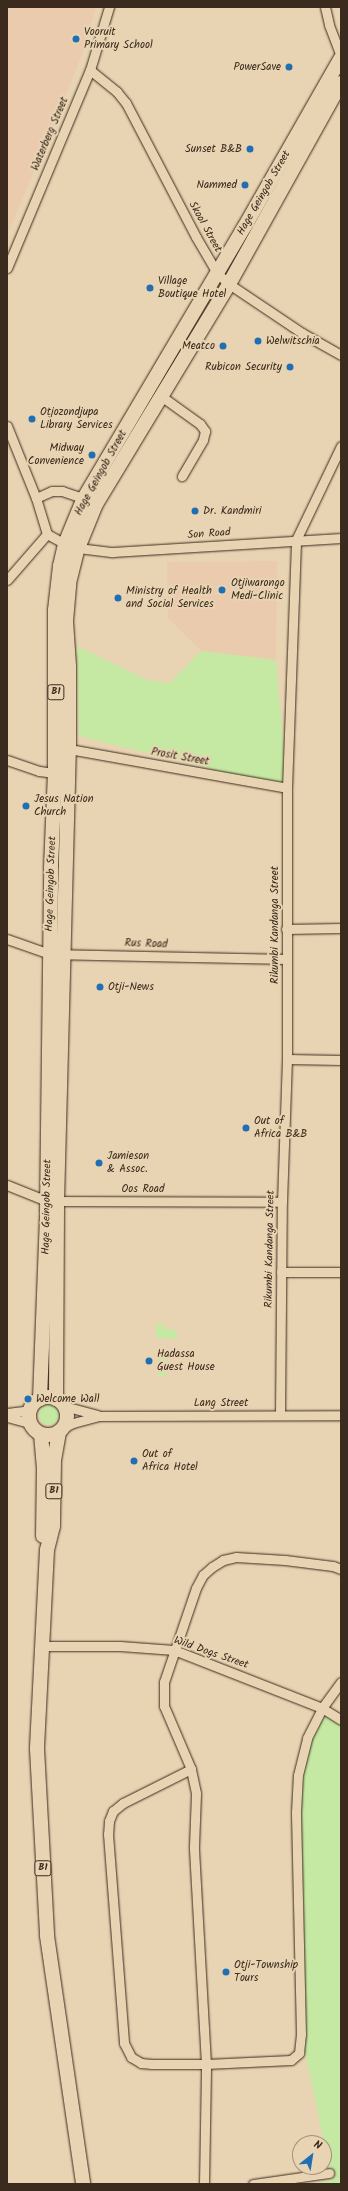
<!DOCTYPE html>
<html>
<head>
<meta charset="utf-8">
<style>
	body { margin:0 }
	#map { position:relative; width:348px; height:2191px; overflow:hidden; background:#e8d4b2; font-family:Kalam,sans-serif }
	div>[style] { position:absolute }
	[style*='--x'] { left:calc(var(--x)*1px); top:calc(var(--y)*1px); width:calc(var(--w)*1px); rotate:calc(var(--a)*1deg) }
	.built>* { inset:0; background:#eacbae }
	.green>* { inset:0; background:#c5e8a2; transform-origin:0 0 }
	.round { border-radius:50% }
	.roads { filter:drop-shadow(0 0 1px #3b2a1e) drop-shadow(0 0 1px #3b2a1e) }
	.minor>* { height:9px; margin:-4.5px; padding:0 4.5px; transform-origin:4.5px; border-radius:4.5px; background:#e8d4b2 }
	.highway>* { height:14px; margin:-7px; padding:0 7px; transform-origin:7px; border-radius:7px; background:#e8d4b2 }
	.highway>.ring { margin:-7px; padding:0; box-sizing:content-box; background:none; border:14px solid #e8d4b2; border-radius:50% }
	.dots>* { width:11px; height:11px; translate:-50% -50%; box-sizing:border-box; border:2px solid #e8d4b2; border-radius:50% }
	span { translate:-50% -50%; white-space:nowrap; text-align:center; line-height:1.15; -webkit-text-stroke:4px #e8d4b2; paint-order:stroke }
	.shield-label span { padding:1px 3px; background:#e8d4b2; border:1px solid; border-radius:3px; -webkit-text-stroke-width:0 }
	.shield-label { font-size:10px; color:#3b2a1e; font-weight:700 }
	.poi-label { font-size:11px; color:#3b2a1e }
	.left { translate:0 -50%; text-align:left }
	.right { translate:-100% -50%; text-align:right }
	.street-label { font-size:11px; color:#3b2a1e }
	.frame { position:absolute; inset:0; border:8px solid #3b2a1e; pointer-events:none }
	.north { position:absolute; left:292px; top:2135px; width:40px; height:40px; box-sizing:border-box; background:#e8d4b2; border:1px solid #a39077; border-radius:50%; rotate:30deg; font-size:11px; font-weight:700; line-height:16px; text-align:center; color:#3b2a1e }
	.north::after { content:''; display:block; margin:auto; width:14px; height:18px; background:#1f6fb2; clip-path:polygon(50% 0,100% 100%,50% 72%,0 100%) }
</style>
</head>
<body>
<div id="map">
	<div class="built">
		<div style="clip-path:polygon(7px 7px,96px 7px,84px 50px,7px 236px)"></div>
		<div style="clip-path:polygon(277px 561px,276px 660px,201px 651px,168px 618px,167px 562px)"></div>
	</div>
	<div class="green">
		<div style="clip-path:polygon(77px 646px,147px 680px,170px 683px,201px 651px,276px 660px,287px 788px,79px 736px)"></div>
		<div style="clip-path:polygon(156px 1324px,165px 1325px,166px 1329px,177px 1330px,177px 1339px,156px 1338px)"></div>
		<div style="left:158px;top:1355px;width:8px;height:21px"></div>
		<div class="round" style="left:39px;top:1405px;width:20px;height:20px"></div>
		<div style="clip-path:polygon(322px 1708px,341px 1720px,341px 2184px,312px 2184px,332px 2180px,301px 2034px,298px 1775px)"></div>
	</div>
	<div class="roads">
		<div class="minor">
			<div style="--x:325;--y:7;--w:18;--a:77"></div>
			<div style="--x:329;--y:25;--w:34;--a:69"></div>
			<div style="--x:90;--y:70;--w:35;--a:39"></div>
			<div style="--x:117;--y:92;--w:14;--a:51"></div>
			<div style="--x:126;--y:103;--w:151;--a:62.4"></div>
			<div style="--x:196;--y:237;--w:42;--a:59.7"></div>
			<div style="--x:217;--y:273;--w:16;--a:43"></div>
			<div style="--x:229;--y:284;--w:88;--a:33.9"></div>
			<div style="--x:302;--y:333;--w:45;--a:29.4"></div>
			<div style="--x:7;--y:268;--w:215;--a:-67.3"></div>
			<div style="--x:90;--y:70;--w:66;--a:-73.2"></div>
			<div style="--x:161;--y:396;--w:48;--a:35.7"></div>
			<div style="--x:200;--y:424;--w:9;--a:54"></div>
			<div style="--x:205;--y:431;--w:9;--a:103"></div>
			<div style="--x:203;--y:440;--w:42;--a:120.3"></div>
			<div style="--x:7;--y:426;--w:78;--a:68.1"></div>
			<div style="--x:36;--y:498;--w:38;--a:73"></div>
			<div style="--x:47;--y:534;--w:21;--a:29"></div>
			<div style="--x:65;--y:544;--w:14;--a:17"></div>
			<div style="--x:78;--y:548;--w:35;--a:7"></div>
			<div style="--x:113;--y:552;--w:228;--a:-3.5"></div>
			<div style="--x:36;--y:498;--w:17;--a:-24"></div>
			<div style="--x:52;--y:491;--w:10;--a:0"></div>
			<div style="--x:62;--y:491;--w:28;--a:19"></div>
			<div style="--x:7;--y:580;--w:61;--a:-49"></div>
			<div style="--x:69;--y:749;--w:221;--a:10.1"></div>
			<div style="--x:7;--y:760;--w:34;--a:19"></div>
			<div style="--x:39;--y:771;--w:16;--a:7"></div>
			<div style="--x:286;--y:929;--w:55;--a:-1"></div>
			<div style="--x:7;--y:939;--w:46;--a:19.2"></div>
			<div style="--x:50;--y:954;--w:237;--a:1.2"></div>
			<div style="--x:287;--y:1059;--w:54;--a:1.1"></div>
			<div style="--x:7;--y:1185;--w:43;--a:21.8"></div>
			<div style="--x:47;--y:1201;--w:235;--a:0.2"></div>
			<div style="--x:281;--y:1272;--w:60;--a:0"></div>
			<div style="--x:64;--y:1406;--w:34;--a:15"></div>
			<div style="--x:7;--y:1413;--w:23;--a:-7"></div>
			<div style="--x:280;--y:1415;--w:213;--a:-89.5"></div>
			<div style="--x:282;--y:1202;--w:143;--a:-88"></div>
			<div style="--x:287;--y:1059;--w:271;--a:-90"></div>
			<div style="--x:287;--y:788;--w:248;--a:-87.9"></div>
			<div style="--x:296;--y:540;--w:104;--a:-64.4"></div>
			<div style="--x:7;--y:1417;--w:24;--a:15"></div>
			<div style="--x:63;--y:1428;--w:11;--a:-27"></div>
			<div style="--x:73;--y:1423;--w:28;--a:-15"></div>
			<div style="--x:100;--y:1416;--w:241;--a:-0.2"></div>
			<div style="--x:41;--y:1646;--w:79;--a:0"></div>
			<div style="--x:120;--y:1646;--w:54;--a:4.2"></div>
			<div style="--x:174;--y:1650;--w:159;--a:21.4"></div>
			<div style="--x:322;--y:1708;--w:22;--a:32"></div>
			<div style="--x:191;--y:1769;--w:76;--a:153.4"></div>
			<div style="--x:123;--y:1803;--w:13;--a:141"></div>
			<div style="--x:113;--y:1811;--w:11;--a:112"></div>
			<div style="--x:109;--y:1821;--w:13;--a:94"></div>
			<div style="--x:108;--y:1834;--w:210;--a:85.6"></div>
			<div style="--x:124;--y:2043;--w:16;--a:63"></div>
			<div style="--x:131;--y:2057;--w:12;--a:31"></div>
			<div style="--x:141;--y:2063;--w:11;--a:5"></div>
			<div style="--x:152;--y:2064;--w:54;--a:0"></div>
			<div style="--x:206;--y:2064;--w:85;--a:-2.7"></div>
			<div style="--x:291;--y:2060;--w:11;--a:-41"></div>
			<div style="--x:299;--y:2053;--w:19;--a:-84"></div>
			<div style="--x:301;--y:2034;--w:222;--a:-91.3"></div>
			<div style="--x:296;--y:1812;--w:37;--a:-87"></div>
			<div style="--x:298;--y:1775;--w:38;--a:-76"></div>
			<div style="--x:307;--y:1738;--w:34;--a:-63"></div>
			<div style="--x:322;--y:1708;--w:32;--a:-54"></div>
			<div style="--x:204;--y:2184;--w:120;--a:-89"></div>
			<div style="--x:206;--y:2064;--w:218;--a:-93.2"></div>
			<div style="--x:194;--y:1846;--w:53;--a:-87.8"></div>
			<div style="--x:196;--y:1793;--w:25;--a:-102"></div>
			<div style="--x:191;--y:1769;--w:69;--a:-113.2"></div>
			<div style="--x:164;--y:1706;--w:24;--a:-90"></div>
			<div style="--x:164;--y:1682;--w:99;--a:-71.2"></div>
			<div style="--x:196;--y:1588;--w:15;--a:-62"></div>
			<div style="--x:203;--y:1575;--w:12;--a:-42"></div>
			<div style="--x:212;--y:1567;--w:13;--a:-32"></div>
			<div style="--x:223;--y:1560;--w:13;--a:-13"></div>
			<div style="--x:236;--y:1557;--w:49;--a:3.5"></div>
			<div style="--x:285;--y:1560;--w:48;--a:7.1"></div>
			<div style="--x:333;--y:1566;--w:9;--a:21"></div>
			<div style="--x:253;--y:2184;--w:77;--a:-8.2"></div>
		</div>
		<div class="highway">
			<div class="ring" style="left:29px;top:1397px;width:24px;height:24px"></div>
			<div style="--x:40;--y:1399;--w:186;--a:-87.8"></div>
			<div style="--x:47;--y:1213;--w:345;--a:-89.3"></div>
			<div style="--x:51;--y:868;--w:95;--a:-87.6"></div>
			<div style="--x:55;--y:773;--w:163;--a:-90"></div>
			<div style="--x:55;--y:610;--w:44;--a:-83.5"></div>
			<div style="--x:60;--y:566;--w:23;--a:-77"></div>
			<div style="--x:65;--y:544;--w:50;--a:-67.6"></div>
			<div style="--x:84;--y:498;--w:316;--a:-59.4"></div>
			<div style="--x:245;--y:226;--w:193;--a:-60.3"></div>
			<div style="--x:56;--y:1399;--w:197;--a:-89.7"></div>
			<div style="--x:57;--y:1202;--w:453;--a:-88.5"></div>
			<div style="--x:69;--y:749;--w:83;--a:-90"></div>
			<div style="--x:69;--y:666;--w:45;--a:-93.8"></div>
			<div style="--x:66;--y:621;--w:38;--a:-85"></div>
			<div style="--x:69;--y:583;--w:36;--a:-76"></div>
			<div style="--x:78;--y:548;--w:48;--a:-67.8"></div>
			<div style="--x:96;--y:504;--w:257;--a:-58.8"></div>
			<div style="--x:229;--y:284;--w:230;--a:-60.9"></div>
			<div style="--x:59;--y:1432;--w:28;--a:100"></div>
			<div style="--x:54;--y:1460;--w:66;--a:90.9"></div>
			<div style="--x:53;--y:1526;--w:25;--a:104"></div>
			<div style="--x:47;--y:1550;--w:199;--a:92.9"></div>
			<div style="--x:37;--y:1749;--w:187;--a:86.9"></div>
			<div style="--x:47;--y:1936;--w:251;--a:81.7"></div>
			<div style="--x:41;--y:1434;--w:32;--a:85"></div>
			<div style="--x:44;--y:1466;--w:70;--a:90.8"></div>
		</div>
	</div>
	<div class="dots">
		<div style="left:76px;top:39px;background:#1f6fb2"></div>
		<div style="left:289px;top:67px;background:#1f6fb2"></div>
		<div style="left:250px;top:149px;background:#1f6fb2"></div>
		<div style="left:245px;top:185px;background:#1f6fb2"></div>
		<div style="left:150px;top:288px;background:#1f6fb2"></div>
		<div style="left:258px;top:341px;background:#1f6fb2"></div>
		<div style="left:223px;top:346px;background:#1f6fb2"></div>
		<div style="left:290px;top:367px;background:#1f6fb2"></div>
		<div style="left:32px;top:419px;background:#1f6fb2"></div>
		<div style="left:92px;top:455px;background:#1f6fb2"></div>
		<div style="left:195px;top:511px;background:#1f6fb2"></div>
		<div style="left:222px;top:590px;background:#1f6fb2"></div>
		<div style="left:118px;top:598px;background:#1f6fb2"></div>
		<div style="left:26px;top:806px;background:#1f6fb2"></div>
		<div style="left:100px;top:987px;background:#1f6fb2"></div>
		<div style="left:246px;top:1128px;background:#1f6fb2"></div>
		<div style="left:99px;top:1163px;background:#1f6fb2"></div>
		<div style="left:149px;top:1361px;background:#1f6fb2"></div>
		<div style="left:28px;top:1399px;background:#1f6fb2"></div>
		<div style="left:134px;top:1461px;background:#1f6fb2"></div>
		<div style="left:226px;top:1972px;background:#1f6fb2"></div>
	</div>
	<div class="shield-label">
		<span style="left:56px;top:692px">B1</span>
		<span style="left:54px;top:1491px">B1</span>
		<span style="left:43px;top:1868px">B1</span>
	</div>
	<div class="poi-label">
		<span class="left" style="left:84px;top:39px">Vooruit<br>Primary School</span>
		<span class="right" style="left:281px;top:67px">PowerSave</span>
		<span class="right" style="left:242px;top:149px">Sunset B&amp;B</span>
		<span class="right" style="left:237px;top:185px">Nammed</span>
		<span class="left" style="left:158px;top:288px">Village<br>Boutique Hotel</span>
		<span class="left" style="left:266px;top:341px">Welwitschia</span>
		<span class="right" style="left:215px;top:346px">Meatco</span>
		<span class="right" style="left:282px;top:367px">Rubicon Security</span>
		<span class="left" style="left:40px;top:419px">Otjozondjupa<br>Library Services</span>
		<span class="right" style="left:84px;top:455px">Midway<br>Convenience</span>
		<span class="left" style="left:203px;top:511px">Dr. Kandmiri</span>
		<span class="left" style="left:231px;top:590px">Otjiwarongo<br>Medi-Clinic</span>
		<span class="left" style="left:126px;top:598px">Ministry of Health<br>and Social Services</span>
		<span class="left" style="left:34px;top:806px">Jesus Nation<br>Church</span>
		<span class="left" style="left:108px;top:987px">Otji-News</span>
		<span class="left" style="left:254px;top:1128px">Out of<br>Africa B&amp;B</span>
		<span class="left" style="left:107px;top:1163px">Jamieson<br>&amp; Assoc.</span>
		<span class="left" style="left:157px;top:1361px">Hadassa<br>Guest House</span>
		<span class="left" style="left:36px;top:1399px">Welcome Wall</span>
		<span class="left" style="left:142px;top:1461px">Out of<br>Africa Hotel</span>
		<span class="left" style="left:234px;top:1972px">Otji-Township<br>Tours</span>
	</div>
	<div class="street-label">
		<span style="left:50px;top:134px;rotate:-67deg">Waterberg Street</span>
		<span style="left:264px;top:193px;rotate:-60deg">Hage Geingob Street</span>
		<span style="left:205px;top:227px;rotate:61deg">Skool Street</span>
		<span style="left:101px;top:473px;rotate:-61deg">Hage Geingob Street</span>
		<span style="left:209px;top:534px;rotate:-4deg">Son Road</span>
		<span style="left:180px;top:757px;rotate:10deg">Prosit Street</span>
		<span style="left:51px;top:884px;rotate:-88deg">Hage Geingob Street</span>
		<span style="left:275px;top:925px;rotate:-90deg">Rikumbi Kandanga Street</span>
		<span style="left:146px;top:944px;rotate:2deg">Rus Road</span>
		<span style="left:143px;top:1189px">Oos Road</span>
		<span style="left:47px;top:1207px;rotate:-89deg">Hage Geingob Street</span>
		<span style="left:270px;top:1249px;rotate:-89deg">Rikumbi Kandanga Street</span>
		<span style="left:221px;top:1403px">Lang Street</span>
		<span style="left:211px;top:1653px;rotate:19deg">Wild Dogs Street</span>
	</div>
	<div class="frame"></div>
	<div class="north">N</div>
</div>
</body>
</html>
